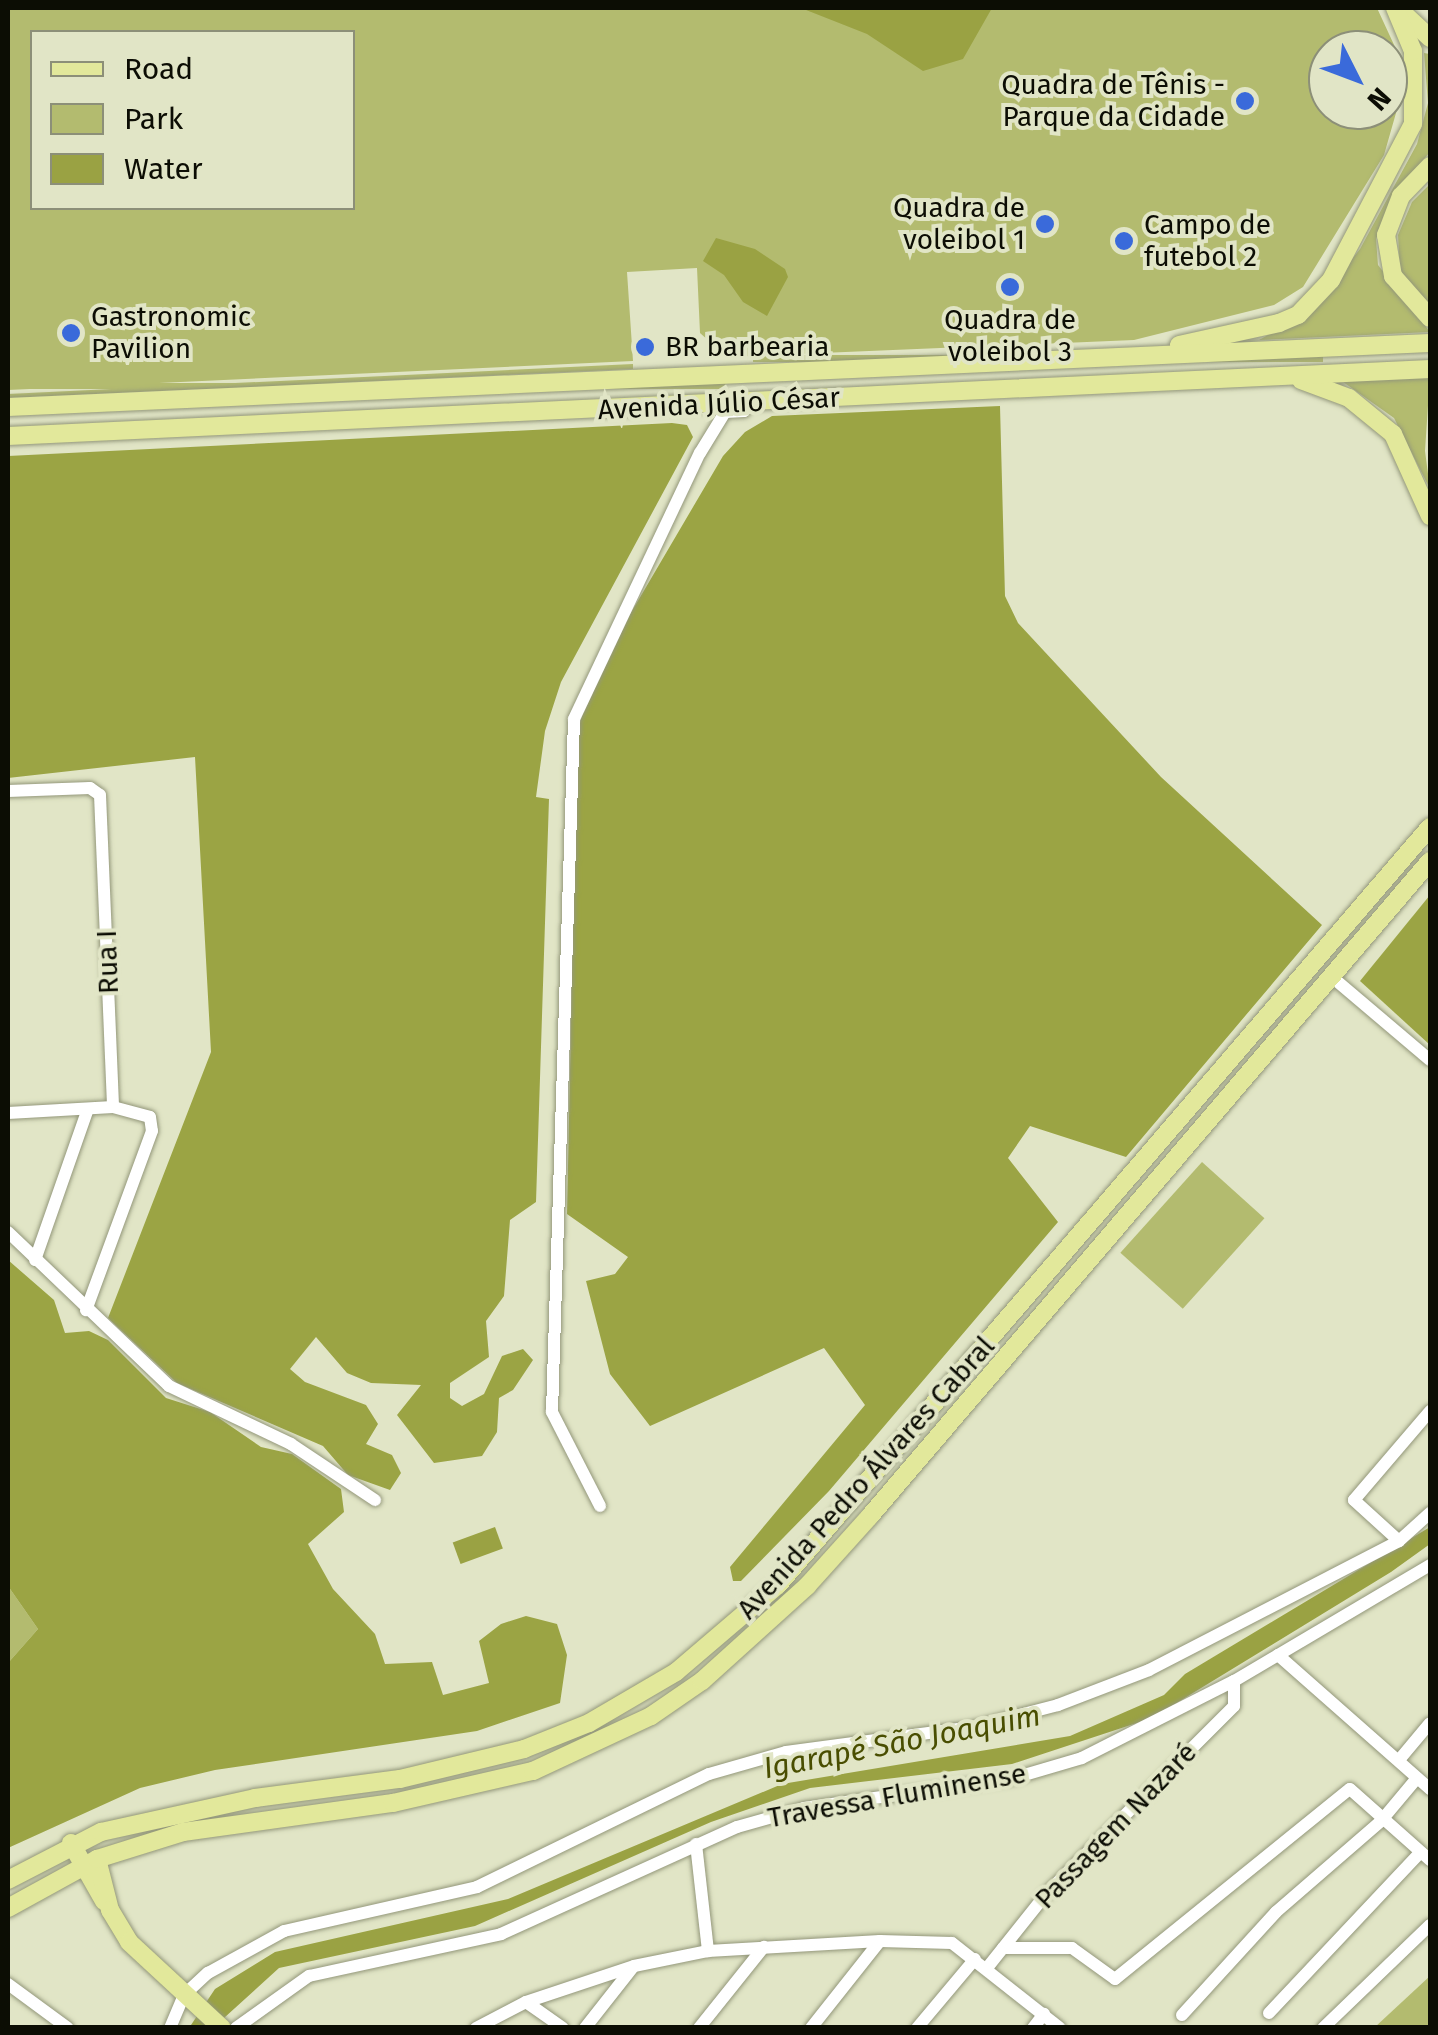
<!DOCTYPE html>
<html>
<head>
<meta charset="utf-8">
<style>
	body { margin:0 }
	#map { position:relative; width:1438px; height:2035px; overflow:hidden; background:#e1e5c6; font-family:"Fira Sans",sans-serif }
	div>[style] { position:absolute }
	[style*='--x'] { left:calc(var(--x)*1px); top:calc(var(--y)*1px); width:calc(var(--w)*1px); rotate:calc(var(--a)*1deg) }
	.green>* { inset:0; background:#b3bb6f; transform-origin:0 0 }
	.forest>* { inset:0; background:#9ba444 }
	.water>* { inset:0; background:#9aa243; transform-origin:0 0 }
	.roads { filter:drop-shadow(0 0 2px #93977a) drop-shadow(0 0 2px #93977a) }
	.minor>* { height:12px; margin:-6px; padding:0 6px; transform-origin:6px; border-radius:6px; background:#fff }
	.major>* { height:18px; margin:-9px; padding:0 9px; transform-origin:9px; border-radius:9px; background:#e2e89b }
	.dots>* { width:28px; height:28px; translate:-50% -50%; box-sizing:border-box; border:5px solid #e1e5c6; border-radius:50% }
	span { translate:-50% -50%; white-space:nowrap; text-align:center; line-height:1.15; -webkit-text-stroke:8px #e1e5c6; paint-order:stroke }
	.poi-label { font-size:28px; color:#0c0d04 }
	.right { translate:-100% -50%; text-align:right }
	.left { translate:0 -50%; text-align:left }
	.street-label { font-size:28px; color:#0c0d04 }
	.water-label { font-size:30px; color:#494e01; font-style:italic }
	.frame { position:absolute; inset:0; border:10px solid #0c0d04; pointer-events:none }
	.legend { position:absolute; left:30px; top:30px; width:325px; height:180px; box-sizing:border-box; background:#e1e5c6; border:2px solid #8c8f78; margin:0; padding:12px 18px; list-style:none; font-size:30px; color:#0c0d04 }
	.legend li { display:flex; align-items:center; gap:20px; height:50px }
	.legend b { width:50px; border:2px solid #8c8f78 }
	.north { position:absolute; left:1308px; top:30px; width:100px; height:100px; box-sizing:border-box; background:#e1e5c6; border:2px solid #8c8f78; border-radius:50%; rotate:132deg; font-size:28px; font-weight:700; line-height:40px; text-align:center; color:#0c0d04 }
	.north::after { content:''; display:block; margin:auto; width:35px; height:45px; background:#3a6ada; clip-path:polygon(50% 0,100% 100%,50% 72%,0 100%) }
</style>
</head>
<body>
<div id="map">
	<div class="green">
		<div style="clip-path:polygon(evenodd,8px 8px,1377px 8px,1401px 60px,1402px 92px,1384px 155px,1303px 287px,1274px 305px,1134px 340px,727px 357px,700px 333px,697px 268px,627px 272px,633px 361px,8px 390px,8px 8px,32px 32px,352px 32px,352px 208px,32px 208px,32px 32px,8px 8px,1328px 50px,1388px 50px,1388px 110px,1328px 110px,1328px 50px)"></div>
		<div style="clip-path:polygon(1424px 53px,1430px 54px,1430px 152px,1395px 193px,1376px 239px,1378px 265px,1430px 332px,1259px 340px,1311px 311px,1360px 249px,1417px 144px,1428px 103px)"></div>
		<div style="clip-path:polygon(1430px 184px,1430px 306px,1400px 272px,1398px 235px,1412px 202px)"></div>
		<div style="left:1323px;top:355px;width:7px;height:570px;rotate:90deg"></div>
		<div style="clip-path:polygon(633px 364px,633px 369px,8px 398px,8px 394px)"></div>
		<div style="clip-path:polygon(1430px 375px,1425px 451px,1430px 489px,1394px 418px,1339px 379px)"></div>
		<div style="left:726px;top:383px;width:6px;height:719px;rotate:90deg"></div>
		<div style="left:1202px;top:1162px;width:84px;height:122px;rotate:42deg"></div>
		<div style="clip-path:polygon(8px 1586px,38px 1629px,8px 1663px)"></div>
		<div style="clip-path:polygon(1430px 1976px,1430px 2027px,1375px 2027px)"></div>
	</div>
	<div class="forest">
		<div style="clip-path:polygon(1000px 406px,1005px 596px,1018px 623px,1161px 777px,1322px 925px,1126px 1157px,1030px 1126px,1008px 1158px,1058px 1222px,829px 1491px,741px 1581px,733px 1581px,730px 1567px,865px 1405px,824px 1348px,650px 1426px,610px 1374px,586px 1281px,615px 1274px,628px 1257px,567px 1214px,577px 734px,592px 679px,723px 456px,745px 432px,772px 416px)"></div>
		<div style="clip-path:polygon(672px 423px,687px 425px,693px 437px,561px 682px,545px 731px,536px 797px,549px 799px,536px 1202px,510px 1220px,504px 1296px,486px 1321px,489px 1357px,450px 1383px,450px 1398px,462px 1406px,484px 1394px,502px 1356px,523px 1349px,533px 1360px,513px 1390px,499px 1398px,497px 1432px,482px 1456px,434px 1463px,397px 1415px,421px 1385px,371px 1383px,347px 1373px,316px 1337px,290px 1369px,305px 1382px,366px 1405px,378px 1424px,366px 1444px,392px 1455px,401px 1473px,390px 1490px,348px 1475px,323px 1446px,177px 1383px,108px 1318px,211px 1052px,195px 757px,8px 778px,8px 456px)"></div>
		<div style="clip-path:polygon(1430px 895px,1430px 1045px,1360px 981px)"></div>
		<div style="clip-path:polygon(8px 1260px,54px 1300px,65px 1333px,89px 1331px,108px 1340px,166px 1398px,210px 1412px,261px 1447px,292px 1454px,341px 1489px,344px 1512px,308px 1544px,333px 1589px,375px 1634px,385px 1664px,432px 1662px,443px 1695px,489px 1683px,479px 1641px,501px 1624px,526px 1616px,557px 1624px,567px 1655px,560px 1703px,477px 1731px,215px 1770px,140px 1788px,8px 1848px,8px 1663px,38px 1629px,8px 1586px)"></div>
	</div>
	<div class="water">
		<div style="clip-path:polygon(801px 8px,992px 8px,963px 59px,923px 71px,867px 34px)"></div>
		<div style="clip-path:polygon(716px 238px,755px 249px,785px 269px,788px 277px,767px 316px,743px 302px,724px 275px,703px 261px)"></div>
		<div style="left:495px;top:1527px;width:23px;height:45px;rotate:70deg"></div>
		<div style="clip-path:polygon(1430px 1527px,1430px 1544px,1391px 1572px,1152px 1718px,1012px 1764px,810px 1788px,711px 1822px,475px 1926px,279px 1968px,214px 2027px,189px 2028px,215px 1989px,275px 1952px,508px 1899px,782px 1784px,1070px 1736px,1164px 1695px,1185px 1674px)"></div>
	</div>
	<div class="roads">
		<div class="minor">
			<div style="--x:8;--y:791;--w:82;--a:-2.1"></div>
			<div style="--x:90;--y:788;--w:12;--a:35"></div>
			<div style="--x:100;--y:795;--w:312;--a:87.6"></div>
			<div style="--x:1332;--y:977;--w:128;--a:40.3"></div>
			<div style="--x:8;--y:1113;--w:105;--a:-3.3"></div>
			<div style="--x:113;--y:1107;--w:38;--a:15"></div>
			<div style="--x:150;--y:1117;--w:14;--a:82"></div>
			<div style="--x:152;--y:1131;--w:191;--a:110.2"></div>
			<div style="--x:8;--y:1232;--w:223;--a:43.7"></div>
			<div style="--x:169;--y:1386;--w:135;--a:25.4"></div>
			<div style="--x:291;--y:1444;--w:101;--a:33.7"></div>
			<div style="--x:35;--y:1260;--w:160;--a:-70.7"></div>
			<div style="--x:600;--y:1506;--w:106;--a:-117.1"></div>
			<div style="--x:552;--y:1412;--w:693;--a:-88.18"></div>
			<div style="--x:574;--y:719;--w:294;--a:-64.7"></div>
			<div style="--x:700;--y:453;--w:48;--a:-58.6"></div>
			<div style="--x:725;--y:412;--w:19;--a:-3"></div>
			<div style="--x:744;--y:411;--w:9;--a:-63"></div>
			<div style="--x:1399;--y:1541;--w:61;--a:-137.7"></div>
			<div style="--x:1354;--y:1500;--w:117;--a:-49.5"></div>
			<div style="--x:1278;--y:1655;--w:203;--a:41.4"></div>
			<div style="--x:1399;--y:1760;--w:48;--a:-50"></div>
			<div style="--x:696;--y:1844;--w:108;--a:83.6"></div>
			<div style="--x:1003;--y:1948;--w:69;--a:0"></div>
			<div style="--x:1072;--y:1948;--w:53;--a:35.8"></div>
			<div style="--x:1115;--y:1979;--w:302;--a:-39"></div>
			<div style="--x:1350;--y:1789;--w:107;--a:41.6"></div>
			<div style="--x:987;--y:1968;--w:95;--a:-51.4"></div>
			<div style="--x:1046;--y:1894;--w:266;--a:-45"></div>
			<div style="--x:1234;--y:1706;--w:25;--a:-90"></div>
			<div style="--x:8;--y:1984;--w:74;--a:36.3"></div>
			<div style="--x:526;--y:2002;--w:45;--a:35.1"></div>
			<div style="--x:1269;--y:2013;--w:220;--a:-46.7"></div>
			<div style="--x:1182;--y:2015;--w:139;--a:-47.6"></div>
			<div style="--x:1276;--y:1912;--w:139;--a:-40.9"></div>
			<div style="--x:1381;--y:1821;--w:56;--a:-50.1"></div>
			<div style="--x:170;--y:2028;--w:36;--a:-67"></div>
			<div style="--x:184;--y:1995;--w:33;--a:-43"></div>
			<div style="--x:208;--y:1973;--w:87;--a:-28.9"></div>
			<div style="--x:284;--y:1931;--w:198;--a:-12.8"></div>
			<div style="--x:477;--y:1887;--w:258;--a:-26"></div>
			<div style="--x:709;--y:1774;--w:80;--a:-15.9"></div>
			<div style="--x:786;--y:1752;--w:189;--a:-7.6"></div>
			<div style="--x:973;--y:1727;--w:88;--a:-14.5"></div>
			<div style="--x:1058;--y:1705;--w:97;--a:-21"></div>
			<div style="--x:1149;--y:1670;--w:281;--a:-27.3"></div>
			<div style="--x:1399;--y:1541;--w:42;--a:-42.1"></div>
			<div style="--x:236;--y:2028;--w:90;--a:-35.5"></div>
			<div style="--x:309;--y:1976;--w:197;--a:-12.3"></div>
			<div style="--x:501;--y:1934;--w:259;--a:-24.4"></div>
			<div style="--x:737;--y:1827;--w:70;--a:-15.8"></div>
			<div style="--x:804;--y:1808;--w:212;--a:-8.1"></div>
			<div style="--x:1014;--y:1778;--w:71;--a:-16.4"></div>
			<div style="--x:1082;--y:1758;--w:170;--a:-26.9"></div>
			<div style="--x:1234;--y:1681;--w:228;--a:-30.6"></div>
			<div style="--x:476;--y:2028;--w:56;--a:-27.5"></div>
			<div style="--x:526;--y:2002;--w:114;--a:-18.4"></div>
			<div style="--x:634;--y:1966;--w:76;--a:-11.5"></div>
			<div style="--x:708;--y:1951;--w:172;--a:-3.3"></div>
			<div style="--x:880;--y:1941;--w:72;--a:1.6"></div>
			<div style="--x:952;--y:1943;--w:137;--a:38.2"></div>
			<div style="--x:585;--y:2028;--w:78;--a:-51.8"></div>
			<div style="--x:699;--y:2028;--w:104;--a:-51.3"></div>
			<div style="--x:811;--y:2028;--w:111;--a:-51.6"></div>
			<div style="--x:917;--y:2028;--w:90;--a:-50"></div>
			<div style="--x:1033;--y:2028;--w:18;--a:-52"></div>
			<div style="--x:1323;--y:2028;--w:149;--a:-43.9"></div>
		</div>
		<div class="major">
			<div style="--x:1401;--y:11;--w:40;--a:43"></div>
			<div style="--x:1430;--y:166;--w:42;--a:134"></div>
			<div style="--x:1401;--y:196;--w:42;--a:111"></div>
			<div style="--x:1386;--y:235;--w:42;--a:80.3"></div>
			<div style="--x:1393;--y:276;--w:56;--a:48.6"></div>
			<div style="--x:1179;--y:345;--w:102;--a:-12.4"></div>
			<div style="--x:1279;--y:323;--w:21;--a:-23"></div>
			<div style="--x:1298;--y:315;--w:48;--a:-46.7"></div>
			<div style="--x:1331;--y:280;--w:176;--a:-62.3"></div>
			<div style="--x:1413;--y:124;--w:73;--a:-90"></div>
			<div style="--x:1413;--y:51;--w:47;--a:-112.7"></div>
			<div style="--x:1301;--y:380;--w:51;--a:20.6"></div>
			<div style="--x:1349;--y:398;--w:57;--a:39.3"></div>
			<div style="--x:1393;--y:434;--w:90;--a:65.7"></div>
			<div style="--x:8;--y:407;--w:1423;--a:-2.58"></div>
			<div style="--x:8;--y:436;--w:1424;--a:-2.7"></div>
			<div style="--x:71;--y:1843;--w:67;--a:60.4"></div>
			<div style="--x:97;--y:1859;--w:53;--a:75.7"></div>
			<div style="--x:110;--y:1910;--w:37;--a:59"></div>
			<div style="--x:129;--y:1942;--w:127;--a:42.8"></div>
			<div style="--x:8;--y:1880;--w:105;--a:-27.3"></div>
			<div style="--x:101;--y:1832;--w:158;--a:-12.4"></div>
			<div style="--x:255;--y:1798;--w:146;--a:-7.5"></div>
			<div style="--x:400;--y:1779;--w:128;--a:-13.6"></div>
			<div style="--x:524;--y:1749;--w:70;--a:-21.8"></div>
			<div style="--x:589;--y:1723;--w:101;--a:-30.4"></div>
			<div style="--x:676;--y:1672;--w:134;--a:-40.5"></div>
			<div style="--x:778;--y:1585;--w:1000;--a:-49.3"></div>
			<div style="--x:8;--y:1908;--w:102;--a:-28.8"></div>
			<div style="--x:97;--y:1859;--w:90;--a:-17.4"></div>
			<div style="--x:183;--y:1832;--w:212;--a:-7.9"></div>
			<div style="--x:393;--y:1803;--w:144;--a:-12.9"></div>
			<div style="--x:533;--y:1771;--w:130;--a:-25"></div>
			<div style="--x:651;--y:1716;--w:62;--a:-34.5"></div>
			<div style="--x:702;--y:1681;--w:142;--a:-42.1"></div>
			<div style="--x:807;--y:1586;--w:94;--a:-48"></div>
			<div style="--x:870;--y:1516;--w:862;--a:-49.47"></div>
		</div>
	</div>
	<div class="dots">
		<div style="left:1245px;top:101px;background:#3a6ada"></div>
		<div style="left:1045px;top:224px;background:#3a6ada"></div>
		<div style="left:1124px;top:241px;background:#3a6ada"></div>
		<div style="left:1010px;top:287px;background:#3a6ada"></div>
		<div style="left:71px;top:333px;background:#3a6ada"></div>
		<div style="left:645px;top:347px;background:#3a6ada"></div>
	</div>
	<div class="poi-label">
		<span class="right" style="left:1225px;top:101px">Quadra de Tênis -<br>Parque da Cidade</span>
		<span class="right" style="left:1025px;top:224px">Quadra de<br>voleibol 1</span>
		<span class="left" style="left:1144px;top:241px">Campo de<br>futebol 2</span>
		<span class="left" style="left:91px;top:333px">Gastronomic<br>Pavilion</span>
		<span style="left:1010px;top:336px">Quadra de<br>voleibol 3</span>
		<span class="left" style="left:665px;top:347px">BR barbearia</span>
	</div>
	<div class="street-label">
		<span style="left:719px;top:404px;rotate:-3deg">Avenida Júlio César</span>
		<span style="left:108px;top:962px;rotate:-92deg">Rua I</span>
		<span style="left:866px;top:1478px;rotate:-48deg">Avenida Pedro Álvares Cabral</span>
		<span style="left:897px;top:1796px;rotate:-10deg">Travessa Fluminense</span>
		<span style="left:1116px;top:1826px;rotate:-46deg">Passagem Nazaré</span>
	</div>
	<div class="water-label">
		<span style="left:902px;top:1742px;rotate:-11deg">Igarapé São Joaquim</span>
	</div>
	<div class="frame"></div>
	<ul class="legend">
	<li><b style="height:12px;background:#e2e89b"></b>Road</li>
	<li><b style="height:28px;background:#b3bb6f"></b>Park</li>
	<li><b style="height:28px;background:#9aa243"></b>Water</li>
	</ul>
	<div class="north">N</div>
</div>
</body>
</html>
